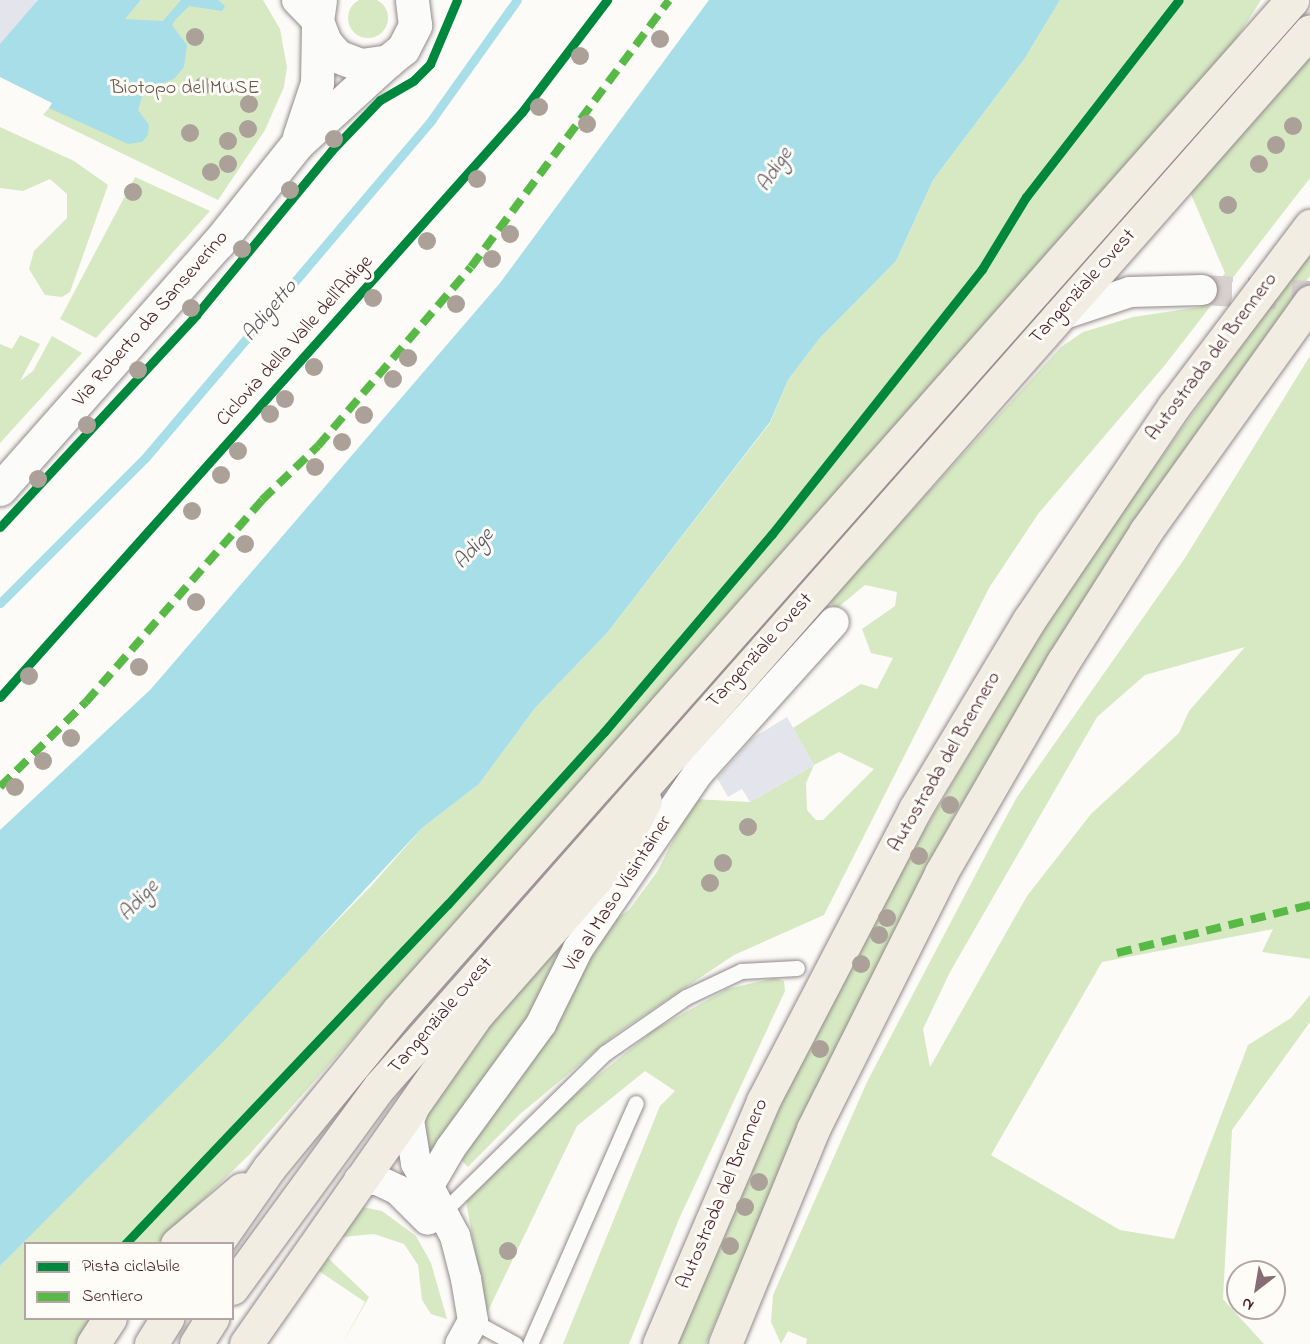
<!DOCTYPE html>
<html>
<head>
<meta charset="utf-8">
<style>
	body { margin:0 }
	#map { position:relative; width:1310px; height:1344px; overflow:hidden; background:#fcfbf8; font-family:"Indie Flower",sans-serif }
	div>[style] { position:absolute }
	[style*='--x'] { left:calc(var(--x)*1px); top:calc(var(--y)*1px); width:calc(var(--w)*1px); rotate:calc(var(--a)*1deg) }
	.green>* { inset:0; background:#d6e9c2 }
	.round { border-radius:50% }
	.water>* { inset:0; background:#a7dee7 }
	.stream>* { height:9px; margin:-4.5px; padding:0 4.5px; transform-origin:4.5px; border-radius:4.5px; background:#a7dee7 }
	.building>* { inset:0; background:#e3e4ec }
	.minor-tunnel>* { height:30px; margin-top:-15px; transform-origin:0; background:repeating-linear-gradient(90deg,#d8cfcf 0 30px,transparent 0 45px) }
	.roads { filter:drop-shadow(0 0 2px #928a8b) drop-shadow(0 0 2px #928a8b) }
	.service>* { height:15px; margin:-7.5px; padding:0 7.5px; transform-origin:7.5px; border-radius:7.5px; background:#fbfbf9 }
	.minor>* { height:30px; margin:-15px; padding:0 15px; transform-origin:15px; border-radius:15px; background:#fbfbf9 }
	.tertiary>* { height:33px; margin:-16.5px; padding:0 16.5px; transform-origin:16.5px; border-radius:16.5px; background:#fbfbf9 }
	.trunk>* { height:33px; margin:-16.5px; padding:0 16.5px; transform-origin:16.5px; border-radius:16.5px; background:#f1ede3 }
	.motorway>* { height:33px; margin:-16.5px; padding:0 16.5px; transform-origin:16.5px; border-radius:16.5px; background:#f1ede3 }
	.quiet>* { height:8px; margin-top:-4px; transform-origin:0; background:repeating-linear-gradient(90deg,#58b947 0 15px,transparent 0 23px) }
	.cycleway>* { height:9px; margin:-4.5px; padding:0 4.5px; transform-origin:4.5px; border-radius:4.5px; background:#00873e }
	.trees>* { width:18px; height:18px; margin:-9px; border-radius:50%; background:#aca199 }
	span { translate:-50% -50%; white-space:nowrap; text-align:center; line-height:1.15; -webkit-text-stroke:6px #fdfcf7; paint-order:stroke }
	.park-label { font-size:20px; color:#6a574b }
	.street-label { font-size:20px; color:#4a1f2b }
	.water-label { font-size:21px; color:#5b5561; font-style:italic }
	.legend { position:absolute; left:24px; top:1242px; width:210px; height:78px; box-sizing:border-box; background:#fdfcf7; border:2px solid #b5a4a5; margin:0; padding:8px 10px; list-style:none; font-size:18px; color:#4a1f2b }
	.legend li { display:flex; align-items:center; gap:12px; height:30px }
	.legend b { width:30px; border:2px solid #b5a4a5 }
	.north { position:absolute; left:1226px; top:1260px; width:60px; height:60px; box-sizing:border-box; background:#fdfcf7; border:2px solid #b5a4a5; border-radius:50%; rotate:211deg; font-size:16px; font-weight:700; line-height:24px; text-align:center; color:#4a1f2b }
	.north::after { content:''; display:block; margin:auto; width:21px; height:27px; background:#886c73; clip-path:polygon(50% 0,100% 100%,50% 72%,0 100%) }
</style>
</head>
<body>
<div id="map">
	<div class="green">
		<div class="round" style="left:348px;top:-2px;width:40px;height:40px"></div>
		<div style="clip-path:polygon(141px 0,263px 0,280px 29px,287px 67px,284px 87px,265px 130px,218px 200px,43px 115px)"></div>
		<div style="clip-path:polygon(1060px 0,1261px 0,1231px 47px,249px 1155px,158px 1243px,26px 1244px,26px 1318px,93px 1319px,77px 1344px,0 1344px,0 1266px,372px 885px,422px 828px,479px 784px,535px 708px,607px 633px,770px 423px,788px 380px,819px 339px,896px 261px,933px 180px,1025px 58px)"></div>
		<div style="clip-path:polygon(evenodd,1310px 56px,1310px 178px,1165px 365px,1038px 514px,989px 588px,824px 915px,734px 955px,616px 1034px,519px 1115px,468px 1167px,458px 1157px,611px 923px,629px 910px,657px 872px,694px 799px,750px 802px,814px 765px,793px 728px,861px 684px,877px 689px,893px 658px,871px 653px,862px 629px,895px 606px,897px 592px,865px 585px,836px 609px,829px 601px,1061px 347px,1083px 332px,1133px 317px,1200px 307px,1225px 273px,1190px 192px,1310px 56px,839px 752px,874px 769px,823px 820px,816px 820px,807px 810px,806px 783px,814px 765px,839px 752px)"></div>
		<div style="clip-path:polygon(0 127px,74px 161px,108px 185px,70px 292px,62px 297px,45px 295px,29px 269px,34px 251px,67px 218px,67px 194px,50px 179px,23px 191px,0 188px)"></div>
		<div style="clip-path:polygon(135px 177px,210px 211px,96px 338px,60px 319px)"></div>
		<div style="clip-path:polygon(1310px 251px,1310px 276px,1113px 554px,955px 815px,815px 1091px,706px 1344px,678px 1344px,789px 1086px,915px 846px,1033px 647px,1111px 527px)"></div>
		<div style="clip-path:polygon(20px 335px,40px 344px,20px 381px,33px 371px,52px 336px,82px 353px,0 443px,0 344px,12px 349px)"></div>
		<div style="clip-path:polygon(evenodd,1310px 356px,1310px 959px,1262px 952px,1273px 929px,1102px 962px,991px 1155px,1120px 1230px,1174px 1239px,1248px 1045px,1291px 1018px,1310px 995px,1310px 1022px,1232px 1130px,1223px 1299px,1264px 1344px,806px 1344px,807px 1339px,788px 1331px,781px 1344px,771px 1322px,773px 1295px,867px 1082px,998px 832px,1017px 797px,1185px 558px,1310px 356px,1245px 647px,1189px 711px,1179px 733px,1091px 814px,1027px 896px,930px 1067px,923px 1029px,950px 972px,1097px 717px,1145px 675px,1245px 647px)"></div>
		<div style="clip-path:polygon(702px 740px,708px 748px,531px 1020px,437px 1148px,427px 1149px,422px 1135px,426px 1107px,448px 1071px,637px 836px)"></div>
		<div style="clip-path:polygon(775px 978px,784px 981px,785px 991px,679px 1219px,629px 1344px,563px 1344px,660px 1106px,675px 1091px,645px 1071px,577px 1126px,486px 1315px,466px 1201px,537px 1125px,654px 1030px,727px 989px)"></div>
		<div style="clip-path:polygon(362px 1207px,382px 1211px,416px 1236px,431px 1263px,447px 1319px,431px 1314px,422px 1300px,418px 1265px,404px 1244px,374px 1234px,342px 1237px)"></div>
		<div style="clip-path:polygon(328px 1258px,369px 1297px,342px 1344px,365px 1302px,319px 1271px)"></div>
	</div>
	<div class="water">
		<div style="clip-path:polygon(38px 0,141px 0,125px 19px,163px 21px,181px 0,218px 0,225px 6px,222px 11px,189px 6px,176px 19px,172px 25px,187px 45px,184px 67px,174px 79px,144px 90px,138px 110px,149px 125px,148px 135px,142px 142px,128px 144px,49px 108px,52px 103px,0 77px,0 39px)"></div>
		<div style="clip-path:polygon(709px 0,1060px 0,1025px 58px,933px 180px,896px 261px,819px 339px,788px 380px,770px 422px,607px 633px,535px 708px,479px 784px,422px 828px,221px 1044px,0 1266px,0 830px,151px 689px,500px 283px)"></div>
	</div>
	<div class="stream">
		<div style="--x:0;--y:603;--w:205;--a:-45"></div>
		<div style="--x:145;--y:458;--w:444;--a:-49.7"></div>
		<div style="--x:432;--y:119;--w:146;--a:-54.5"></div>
	</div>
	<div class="building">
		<div style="clip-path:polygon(0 0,38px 0,0 44px)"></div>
		<div style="clip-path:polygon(787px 717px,814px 765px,750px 802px,742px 789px,728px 797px,717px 778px,754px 737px)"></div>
	</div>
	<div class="minor-tunnel">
		<div style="--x:1202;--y:290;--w:108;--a:3.2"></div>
	</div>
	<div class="roads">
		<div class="service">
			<div style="--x:444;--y:1211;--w:226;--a:-44.5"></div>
			<div style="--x:605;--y:1053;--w:98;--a:-34.7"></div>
			<div style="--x:686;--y:997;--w:61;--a:-25.3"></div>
			<div style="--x:741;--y:971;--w:56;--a:-3.1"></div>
			<div style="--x:473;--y:1321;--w:48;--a:28.7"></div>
			<div style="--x:530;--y:1344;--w:263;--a:-66.3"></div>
		</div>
		<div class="minor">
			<div style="--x:297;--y:0;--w:29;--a:46"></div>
			<div style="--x:1058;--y:316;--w:76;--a:-18.4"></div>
			<div style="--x:1130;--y:292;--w:72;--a:-1.6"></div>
			<div style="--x:417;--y:1101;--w:21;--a:113"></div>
			<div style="--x:409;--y:1120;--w:44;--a:80.8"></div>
			<div style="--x:416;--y:1163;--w:83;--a:61.9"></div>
			<div style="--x:455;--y:1236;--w:44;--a:75.7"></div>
			<div style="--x:466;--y:1279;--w:43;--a:80.5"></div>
			<div style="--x:473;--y:1321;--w:26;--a:119"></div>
			<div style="--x:359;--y:1180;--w:18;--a:0"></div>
			<div style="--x:377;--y:1180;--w:23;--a:25"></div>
			<div style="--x:398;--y:1190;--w:42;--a:45"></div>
			<div style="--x:417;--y:1206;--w:66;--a:-59.9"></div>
			<div style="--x:450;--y:1149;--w:155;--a:-53.9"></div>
			<div style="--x:541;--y:1024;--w:84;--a:-63.7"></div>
			<div style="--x:578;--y:949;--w:213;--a:-55.7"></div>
			<div style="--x:698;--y:773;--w:203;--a:-48"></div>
		</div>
		<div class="tertiary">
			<div style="--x:320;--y:0;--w:21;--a:98"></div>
			<div style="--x:317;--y:21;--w:22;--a:69"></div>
			<div style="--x:325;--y:42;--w:18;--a:49"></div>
			<div style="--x:337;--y:56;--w:26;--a:21"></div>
			<div style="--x:361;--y:65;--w:27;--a:-8"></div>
			<div style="--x:388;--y:61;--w:19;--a:-39"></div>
			<div style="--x:403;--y:49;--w:27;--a:-63"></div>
			<div style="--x:415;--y:25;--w:25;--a:-97"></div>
			<div style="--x:299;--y:137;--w:57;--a:-71.6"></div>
			<div style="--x:317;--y:83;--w:57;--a:-89"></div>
			<div style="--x:0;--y:489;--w:329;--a:-48.5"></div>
			<div style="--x:218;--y:243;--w:127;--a:-51.4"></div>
			<div style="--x:297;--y:144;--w:123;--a:-42.4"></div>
		</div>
		<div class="trunk">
			<div style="--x:177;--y:1244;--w:85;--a:-40.2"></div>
			<div style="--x:216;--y:1244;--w:93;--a:-55.1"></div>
			<div style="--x:269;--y:1168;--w:203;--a:-50.6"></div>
			<div style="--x:398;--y:1011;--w:1350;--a:-48.51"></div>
			<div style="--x:232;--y:1288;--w:250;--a:-53.8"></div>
			<div style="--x:380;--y:1086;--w:1406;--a:-48.6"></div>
			<div style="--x:93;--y:1344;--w:31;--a:-57"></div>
			<div style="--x:151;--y:1344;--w:31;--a:-58"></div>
			<div style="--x:196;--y:1344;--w:31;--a:-58"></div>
			<div style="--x:246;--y:1344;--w:404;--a:-55"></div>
			<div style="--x:478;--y:1013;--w:209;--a:-48.7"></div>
			<div style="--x:616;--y:856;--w:62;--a:-62.2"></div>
		</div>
		<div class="motorway">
			<div style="--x:659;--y:1344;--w:264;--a:-66.8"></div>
			<div style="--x:763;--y:1101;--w:329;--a:-62.5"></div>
			<div style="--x:915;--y:809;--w:221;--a:-58.9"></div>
			<div style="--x:1029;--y:620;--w:258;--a:-55.9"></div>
			<div style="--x:1174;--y:406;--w:226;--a:-52.9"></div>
			<div style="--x:725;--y:1344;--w:232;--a:-67.7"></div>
			<div style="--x:813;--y:1129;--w:286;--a:-63.4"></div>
			<div style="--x:941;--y:873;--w:244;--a:-60"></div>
			<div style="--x:1063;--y:662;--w:155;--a:-57.6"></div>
			<div style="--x:1146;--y:531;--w:282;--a:-54.4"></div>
		</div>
	</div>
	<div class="quiet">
		<div style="--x:0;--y:787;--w:121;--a:-44.7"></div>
		<div style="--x:86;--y:702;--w:268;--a:-48.9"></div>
		<div style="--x:262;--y:500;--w:78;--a:-44"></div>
		<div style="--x:318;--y:446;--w:235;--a:-49.5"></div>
		<div style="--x:471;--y:267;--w:332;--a:-53.4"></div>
		<div style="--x:1117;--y:953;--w:199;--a:-14"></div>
	</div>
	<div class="cycleway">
		<div style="--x:0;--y:527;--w:289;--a:-47.2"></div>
		<div style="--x:196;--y:315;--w:214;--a:-50.5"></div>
		<div style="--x:332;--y:150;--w:69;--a:-46.2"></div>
		<div style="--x:380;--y:100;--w:39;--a:-30"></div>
		<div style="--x:414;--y:80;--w:23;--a:-45"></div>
		<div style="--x:430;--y:64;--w:69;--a:-67.1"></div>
		<div style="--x:0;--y:697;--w:784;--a:-48.26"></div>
		<div style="--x:522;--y:112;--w:141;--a:-52.8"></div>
		<div style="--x:125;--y:1244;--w:469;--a:-46.5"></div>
		<div style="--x:448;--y:904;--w:232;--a:-47.8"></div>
		<div style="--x:604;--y:732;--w:260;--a:-49.7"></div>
		<div style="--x:772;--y:534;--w:338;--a:-51.6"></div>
		<div style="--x:982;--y:269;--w:84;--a:-58.6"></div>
		<div style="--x:1026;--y:197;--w:249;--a:-52.2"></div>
	</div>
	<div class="trees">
		<div style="left:195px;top:37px"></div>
		<div style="left:660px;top:39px"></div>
		<div style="left:580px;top:56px"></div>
		<div style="left:203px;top:86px"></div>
		<div style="left:249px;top:104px"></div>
		<div style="left:539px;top:107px"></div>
		<div style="left:587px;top:124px"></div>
		<div style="left:1293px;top:126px"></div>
		<div style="left:248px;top:129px"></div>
		<div style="left:190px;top:133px"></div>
		<div style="left:334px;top:139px"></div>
		<div style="left:228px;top:141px"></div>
		<div style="left:1276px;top:145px"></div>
		<div style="left:228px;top:164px"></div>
		<div style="left:1259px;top:164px"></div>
		<div style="left:211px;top:172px"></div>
		<div style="left:477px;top:179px"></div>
		<div style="left:290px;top:190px"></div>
		<div style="left:133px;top:192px"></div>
		<div style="left:1228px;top:205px"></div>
		<div style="left:510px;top:234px"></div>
		<div style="left:427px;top:241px"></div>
		<div style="left:242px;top:249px"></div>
		<div style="left:492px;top:259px"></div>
		<div style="left:373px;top:298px"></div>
		<div style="left:456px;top:304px"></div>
		<div style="left:191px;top:308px"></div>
		<div style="left:408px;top:358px"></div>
		<div style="left:314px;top:367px"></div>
		<div style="left:138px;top:370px"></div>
		<div style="left:393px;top:379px"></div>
		<div style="left:285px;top:399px"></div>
		<div style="left:270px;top:414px"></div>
		<div style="left:364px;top:415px"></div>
		<div style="left:87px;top:425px"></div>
		<div style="left:342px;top:442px"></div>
		<div style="left:238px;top:451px"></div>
		<div style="left:315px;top:467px"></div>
		<div style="left:221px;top:475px"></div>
		<div style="left:38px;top:479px"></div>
		<div style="left:192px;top:511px"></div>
		<div style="left:245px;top:544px"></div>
		<div style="left:196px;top:602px"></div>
		<div style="left:139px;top:667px"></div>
		<div style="left:29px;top:676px"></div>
		<div style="left:71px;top:738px"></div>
		<div style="left:43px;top:761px"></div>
		<div style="left:15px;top:787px"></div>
		<div style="left:950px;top:805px"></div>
		<div style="left:748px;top:827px"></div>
		<div style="left:919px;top:856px"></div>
		<div style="left:723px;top:863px"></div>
		<div style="left:710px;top:883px"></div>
		<div style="left:887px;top:918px"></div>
		<div style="left:879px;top:935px"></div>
		<div style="left:861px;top:964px"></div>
		<div style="left:820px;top:1049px"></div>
		<div style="left:759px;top:1182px"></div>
		<div style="left:745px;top:1207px"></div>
		<div style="left:730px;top:1246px"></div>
		<div style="left:508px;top:1251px"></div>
	</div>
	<div class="park-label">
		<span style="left:185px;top:88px">Biotopo del MUSE</span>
	</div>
	<div class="street-label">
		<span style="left:1083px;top:287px;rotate:-48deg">Tangenziale Ovest</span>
		<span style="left:151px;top:319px;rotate:-49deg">Via Roberto da Sanseverino</span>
		<span style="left:295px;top:341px;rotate:-48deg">Ciclovia della Valle dell'Adige</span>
		<span style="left:1212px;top:357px;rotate:-53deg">Autostrada del Brennero</span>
		<span style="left:760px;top:651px;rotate:-48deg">Tangenziale Ovest</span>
		<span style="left:945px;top:762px;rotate:-60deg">Autostrada del Brennero</span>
		<span style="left:618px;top:894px;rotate:-57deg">Via al Maso Visintainer</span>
		<span style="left:441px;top:1016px;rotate:-49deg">Tangenziale Ovest</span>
		<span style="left:723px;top:1194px;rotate:-67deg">Autostrada del Brennero</span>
	</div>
	<div class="water-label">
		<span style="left:775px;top:170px;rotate:-57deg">Adige</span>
		<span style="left:270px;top:311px;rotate:-50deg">Adigetto</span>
		<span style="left:474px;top:549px;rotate:-47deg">Adige</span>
		<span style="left:139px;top:901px;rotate:-47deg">Adige</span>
	</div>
	<ul class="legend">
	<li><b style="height:8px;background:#00873e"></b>Pista ciclabile</li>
	<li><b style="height:8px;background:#58b947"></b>Sentiero</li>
	</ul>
	<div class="north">N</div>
</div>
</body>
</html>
